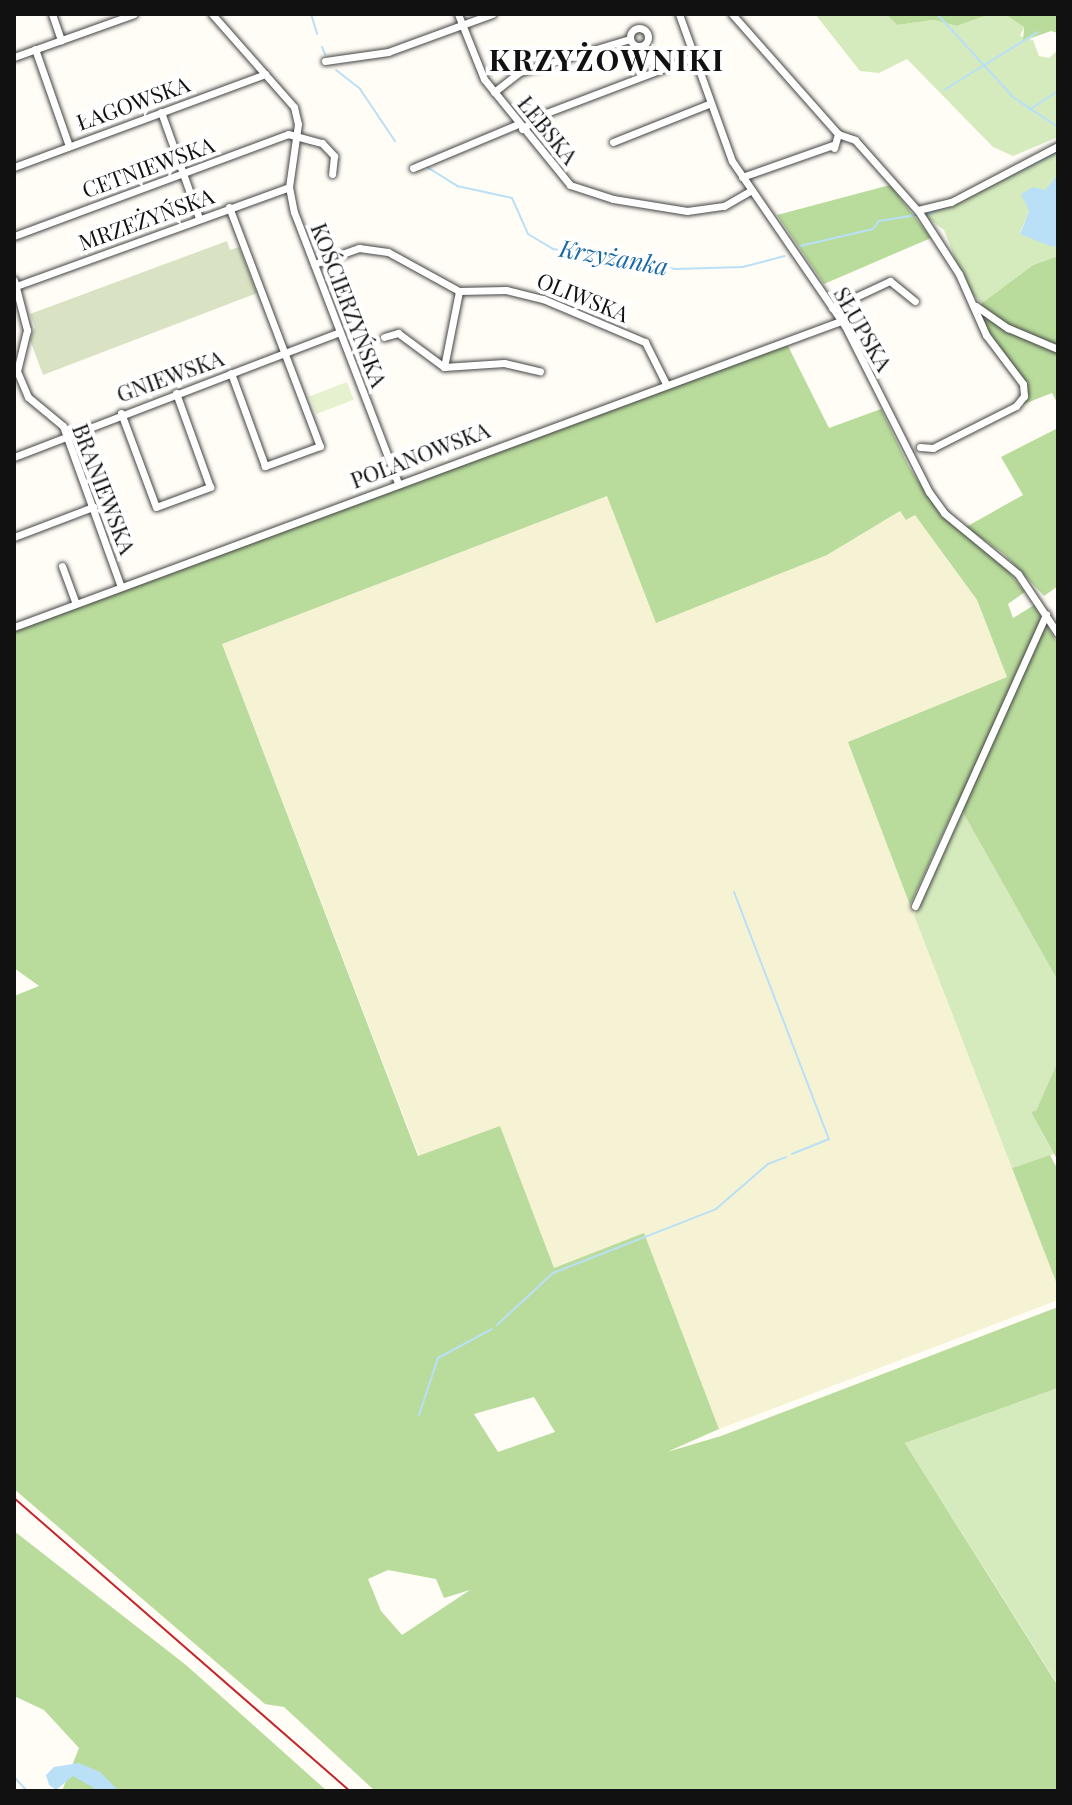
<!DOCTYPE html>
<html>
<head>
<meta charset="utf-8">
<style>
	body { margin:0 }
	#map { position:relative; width:1072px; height:1805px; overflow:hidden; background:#fffdf5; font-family:"Playfair Display",serif }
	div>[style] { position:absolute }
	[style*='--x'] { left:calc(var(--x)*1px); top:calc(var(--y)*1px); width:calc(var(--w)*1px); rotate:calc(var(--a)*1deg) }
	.farmland>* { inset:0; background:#f6f3d4 }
	.green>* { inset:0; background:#d5ebbd }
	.forest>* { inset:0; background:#b9dc9c }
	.cemetery>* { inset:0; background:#d9e3c4 }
	.pitch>* { inset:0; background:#e6f2cf; transform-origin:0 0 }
	.water>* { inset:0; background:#b9e0f7 }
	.stream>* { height:2px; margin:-1px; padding:0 1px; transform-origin:1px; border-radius:1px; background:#b9e0f7 }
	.roads { filter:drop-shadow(0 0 2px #444) drop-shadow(0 0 2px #444) }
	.minor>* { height:7px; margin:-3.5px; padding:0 3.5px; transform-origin:3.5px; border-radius:3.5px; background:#fff }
	.minor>.ring { margin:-3.5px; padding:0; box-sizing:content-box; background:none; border:7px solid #fff; border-radius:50% }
	.rail>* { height:2px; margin:-1px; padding:0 1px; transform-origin:1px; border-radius:1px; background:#c4262e }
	span { translate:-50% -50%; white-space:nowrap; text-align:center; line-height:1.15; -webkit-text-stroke:8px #fff; paint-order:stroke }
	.street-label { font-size:22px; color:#111 }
	.water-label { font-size:24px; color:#1768a6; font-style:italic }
	.district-label { font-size:30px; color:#111; font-weight:700; letter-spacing:2px }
	.frame { position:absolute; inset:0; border:16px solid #111; pointer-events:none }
</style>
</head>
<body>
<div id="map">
	<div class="farmland">
		<div style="clip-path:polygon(607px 496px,827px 555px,900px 511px,915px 515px,977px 600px,1007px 677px,849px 742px,1058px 1287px,1058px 1300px,719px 1429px,644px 1234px,554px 1268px,500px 1127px,419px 1156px,222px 644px)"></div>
	</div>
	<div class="green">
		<div style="clip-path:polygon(815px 14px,886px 14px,897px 25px,934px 20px,957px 26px,990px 14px,1013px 16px,1024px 27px,1020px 36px,1033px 40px,1039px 56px,1049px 58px,1058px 50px,1058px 137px,1013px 156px,993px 147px,907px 59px,879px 73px,860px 71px)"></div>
		<div style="clip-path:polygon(1058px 148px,1058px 174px,1029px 211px,1020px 233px,1058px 245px,1058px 256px,1033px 265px,982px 303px,967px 289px,944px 230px,925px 216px)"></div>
		<div style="clip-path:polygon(961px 809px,1058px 981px,1058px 1061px,1036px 1112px,1031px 1112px,1054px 1154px,1012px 1168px,914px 915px)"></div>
		<div style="clip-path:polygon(1058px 1388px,1058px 1685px,905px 1443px)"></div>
	</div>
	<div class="forest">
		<div style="clip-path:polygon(886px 14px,990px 14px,957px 26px,934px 20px,897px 25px)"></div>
		<div style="clip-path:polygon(1005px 14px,1058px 14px,1058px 33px,1051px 31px,1023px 41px,1024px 27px)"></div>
		<div style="clip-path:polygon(890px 185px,931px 238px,824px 284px,777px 215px)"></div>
		<div style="clip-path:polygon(1058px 256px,1058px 404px,1052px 393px,1024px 404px,1022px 378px,978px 316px,982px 303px,1033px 265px)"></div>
		<div style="clip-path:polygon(evenodd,786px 342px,829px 428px,881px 409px,909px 467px,940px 514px,1006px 568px,1025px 592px,1008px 604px,1013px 618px,1034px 605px,1058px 644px,1058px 981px,961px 809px,955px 807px,910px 905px,848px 742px,1007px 677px,977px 600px,915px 515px,906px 520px,900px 511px,827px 555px,656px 623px,607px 496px,222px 644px,418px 1156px,500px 1126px,554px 1268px,644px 1233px,719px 1429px,667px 1452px,721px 1436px,1058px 1307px,1058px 1388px,905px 1443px,1058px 1686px,1058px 1791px,375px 1791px,284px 1707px,265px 1704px,14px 1489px,14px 996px,39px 986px,14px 968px,14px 630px,786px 342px,534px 1397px,555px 1432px,498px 1452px,474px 1414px,534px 1397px,786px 342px,388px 1570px,436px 1579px,444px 1598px,470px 1590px,402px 1635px,381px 1611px,368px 1579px,388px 1570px)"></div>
		<div style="clip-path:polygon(1058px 428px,1058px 586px,1044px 596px,1004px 554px,966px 527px,1023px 495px,1001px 457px)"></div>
		<div style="clip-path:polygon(1058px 1061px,1058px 1161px,1031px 1112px,1036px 1111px)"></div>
		<div style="clip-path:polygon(1050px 1155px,1058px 1170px,1058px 1287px,1012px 1168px)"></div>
		<div style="clip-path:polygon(14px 1531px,186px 1665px,327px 1791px,62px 1791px,79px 1748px,44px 1710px,14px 1696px)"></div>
	</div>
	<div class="cemetery">
		<div style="clip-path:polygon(227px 241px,230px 250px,239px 247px,257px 293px,43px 375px,30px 340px,35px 327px,30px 314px)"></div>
	</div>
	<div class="pitch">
		<div style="left:347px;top:382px;width:19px;height:40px;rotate:69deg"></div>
	</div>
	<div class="water">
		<div style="clip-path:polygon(1058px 174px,1058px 245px,1053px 247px,1020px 234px,1029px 211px,1021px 194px,1033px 187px,1045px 190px)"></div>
		<div style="clip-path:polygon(79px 1763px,100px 1772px,119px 1791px,99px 1791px,73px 1776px,56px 1790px,49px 1785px,46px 1775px,54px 1767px)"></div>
	</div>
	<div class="stream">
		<div style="--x:311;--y:14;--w:21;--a:73"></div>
		<div style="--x:937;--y:14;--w:114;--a:47.5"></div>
		<div style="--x:1014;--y:98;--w:53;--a:33.4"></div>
		<div style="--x:322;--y:47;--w:8;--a:67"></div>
		<div style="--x:336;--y:70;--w:31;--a:38"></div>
		<div style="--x:360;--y:89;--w:63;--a:56.1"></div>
		<div style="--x:944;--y:90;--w:110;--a:-31.7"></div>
		<div style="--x:1029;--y:110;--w:35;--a:-33"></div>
		<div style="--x:427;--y:167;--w:36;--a:32"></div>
		<div style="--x:457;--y:186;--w:56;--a:12.3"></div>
		<div style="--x:512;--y:198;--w:39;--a:66"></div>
		<div style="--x:528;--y:234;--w:29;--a:31"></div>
		<div style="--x:553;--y:249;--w:124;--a:9.3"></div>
		<div style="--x:675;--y:269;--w:68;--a:-1.7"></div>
		<div style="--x:743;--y:267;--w:43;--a:-14.7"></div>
		<div style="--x:925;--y:216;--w:148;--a:-25.7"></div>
		<div style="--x:800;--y:246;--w:75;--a:-13.1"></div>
		<div style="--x:873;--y:229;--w:10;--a:-53"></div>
		<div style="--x:879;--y:221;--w:38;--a:-9"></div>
		<div style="--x:734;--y:892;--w:265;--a:69"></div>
		<div style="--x:829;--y:1139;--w:40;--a:158"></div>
		<div style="--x:497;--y:1325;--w:76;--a:-42.9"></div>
		<div style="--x:553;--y:1273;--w:175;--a:-21.4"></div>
		<div style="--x:716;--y:1209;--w:69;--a:-40.9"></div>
		<div style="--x:768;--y:1164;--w:19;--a:-21"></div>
		<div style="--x:419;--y:1415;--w:60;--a:-71.6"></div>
		<div style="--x:438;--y:1358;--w:61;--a:-28.2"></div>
		<div style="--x:14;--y:1777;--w:19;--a:47"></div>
	</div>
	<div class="roads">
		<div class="minor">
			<div style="--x:52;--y:14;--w:28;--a:71"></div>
			<div style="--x:212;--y:14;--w:124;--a:48.6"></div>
			<div style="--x:294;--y:107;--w:17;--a:77"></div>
			<div style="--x:298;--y:124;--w:64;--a:98.1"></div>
			<div style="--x:289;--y:187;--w:25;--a:79"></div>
			<div style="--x:294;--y:212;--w:290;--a:69"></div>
			<div style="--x:458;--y:14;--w:70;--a:68.2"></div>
			<div style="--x:484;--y:79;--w:136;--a:50.9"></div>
			<div style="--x:570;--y:185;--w:45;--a:18"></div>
			<div style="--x:613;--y:199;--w:75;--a:9.2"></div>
			<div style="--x:687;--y:211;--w:37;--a:-8"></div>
			<div style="--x:724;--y:206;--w:32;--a:-30"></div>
			<div style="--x:679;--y:14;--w:156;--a:70.2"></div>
			<div style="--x:732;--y:161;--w:200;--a:55.6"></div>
			<div style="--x:845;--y:326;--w:186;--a:63.2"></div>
			<div style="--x:929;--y:492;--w:26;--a:54"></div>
			<div style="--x:944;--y:513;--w:96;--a:39.5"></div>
			<div style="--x:1018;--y:574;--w:72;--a:56.3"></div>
			<div style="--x:732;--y:14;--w:160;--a:48.5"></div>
			<div class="ring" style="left:630px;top:28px;width:11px;height:11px"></div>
			<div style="--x:35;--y:49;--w:103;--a:70.7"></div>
			<div style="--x:14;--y:57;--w:127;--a:-19.7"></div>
			<div style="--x:325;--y:61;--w:64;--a:-8.1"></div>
			<div style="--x:388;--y:52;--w:111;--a:-20.1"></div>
			<div style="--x:494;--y:92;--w:33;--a:-38"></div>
			<div style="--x:520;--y:72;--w:115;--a:-16.7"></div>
			<div style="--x:161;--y:112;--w:113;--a:70.3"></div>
			<div style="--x:522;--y:129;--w:24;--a:-36"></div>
			<div style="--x:541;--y:115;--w:164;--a:-20.8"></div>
			<div style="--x:613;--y:142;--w:105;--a:-21.7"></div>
			<div style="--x:834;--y:148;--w:15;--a:-74"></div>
			<div style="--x:838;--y:134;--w:18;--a:19"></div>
			<div style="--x:855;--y:140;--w:96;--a:48.4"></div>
			<div style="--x:919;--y:212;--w:74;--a:57.2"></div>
			<div style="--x:959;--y:274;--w:67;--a:66.1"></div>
			<div style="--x:986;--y:335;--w:61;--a:52.9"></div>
			<div style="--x:1023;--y:384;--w:12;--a:85"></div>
			<div style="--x:1024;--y:396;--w:13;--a:129"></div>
			<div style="--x:1016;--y:406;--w:93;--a:153.2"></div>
			<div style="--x:933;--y:448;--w:13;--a:-176"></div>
			<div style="--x:14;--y:167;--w:268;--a:-20.3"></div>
			<div style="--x:413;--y:168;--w:114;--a:-22.7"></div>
			<div style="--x:742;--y:177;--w:96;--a:-19.4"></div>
			<div style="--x:229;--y:207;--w:256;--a:69.2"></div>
			<div style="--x:320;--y:446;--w:59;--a:160"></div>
			<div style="--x:265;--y:466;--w:99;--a:-110.1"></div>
			<div style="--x:918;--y:210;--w:34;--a:-14"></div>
			<div style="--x:951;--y:202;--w:121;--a:-27.6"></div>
			<div style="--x:14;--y:236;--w:292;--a:-20.4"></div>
			<div style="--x:288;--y:134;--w:35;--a:15"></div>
			<div style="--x:322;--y:143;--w:18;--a:47"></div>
			<div style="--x:334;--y:156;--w:18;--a:96"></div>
			<div style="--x:314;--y:264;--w:48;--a:-19.6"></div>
			<div style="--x:359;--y:248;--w:29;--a:8"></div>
			<div style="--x:388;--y:252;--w:81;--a:28.8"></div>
			<div style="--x:459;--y:291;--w:47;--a:-1.2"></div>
			<div style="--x:506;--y:290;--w:38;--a:14"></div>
			<div style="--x:543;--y:299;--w:111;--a:22.9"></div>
			<div style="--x:645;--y:342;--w:47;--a:63.4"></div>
			<div style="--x:14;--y:280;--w:52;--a:75.4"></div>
			<div style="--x:27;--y:330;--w:42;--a:103.7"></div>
			<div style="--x:17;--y:371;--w:28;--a:67"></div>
			<div style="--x:28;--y:397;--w:45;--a:39.6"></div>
			<div style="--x:63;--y:426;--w:171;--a:70.2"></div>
			<div style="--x:16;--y:286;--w:290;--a:-19.9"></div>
			<div style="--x:976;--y:306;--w:39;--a:35"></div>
			<div style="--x:1008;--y:328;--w:54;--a:22.8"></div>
			<div style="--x:832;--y:308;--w:64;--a:-25"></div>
			<div style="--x:890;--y:281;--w:32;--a:39"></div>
			<div style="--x:384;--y:337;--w:15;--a:-16"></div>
			<div style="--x:398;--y:333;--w:57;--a:36.5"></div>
			<div style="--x:444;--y:367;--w:60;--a:-3.8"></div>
			<div style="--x:504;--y:363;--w:37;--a:13"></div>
			<div style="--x:444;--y:367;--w:77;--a:-78.8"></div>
			<div style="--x:121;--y:413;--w:100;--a:69.6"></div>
			<div style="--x:156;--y:507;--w:58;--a:-20.3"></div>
			<div style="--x:210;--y:487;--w:100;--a:-109.9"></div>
			<div style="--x:14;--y:457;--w:349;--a:-21"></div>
			<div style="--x:14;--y:537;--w:85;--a:-20.8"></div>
			<div style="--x:62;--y:566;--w:40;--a:69.8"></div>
			<div style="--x:14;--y:627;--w:882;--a:-20.31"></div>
			<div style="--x:915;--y:906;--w:320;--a:-65.8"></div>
		</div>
	</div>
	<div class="rail">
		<div style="--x:14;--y:1498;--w:446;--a:41.1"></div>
	</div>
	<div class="street-label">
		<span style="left:133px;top:103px;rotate:-20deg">ŁAGOWSKA</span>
		<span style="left:548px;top:130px;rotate:51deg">ŁEBSKA</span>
		<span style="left:148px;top:167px;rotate:-20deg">CETNIEWSKA</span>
		<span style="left:146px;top:219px;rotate:-20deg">MRZEŻYŃSKA</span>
		<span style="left:583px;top:297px;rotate:22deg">OLIWSKA</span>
		<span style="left:349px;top:305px;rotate:69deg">KOŚCIERZYŃSKA</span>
		<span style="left:863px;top:329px;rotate:60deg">SŁUPSKA</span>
		<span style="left:170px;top:376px;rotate:-20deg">GNIEWSKA</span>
		<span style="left:420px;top:455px;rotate:-21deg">POLANOWSKA</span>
		<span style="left:104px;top:489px;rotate:69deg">BRANIEWSKA</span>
	</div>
	<div class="water-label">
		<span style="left:614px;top:257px;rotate:10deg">Krzyżanka</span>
	</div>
	<div class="district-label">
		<span style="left:607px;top:59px">KRZYŻOWNIKI</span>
	</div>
	<div class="frame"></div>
</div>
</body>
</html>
